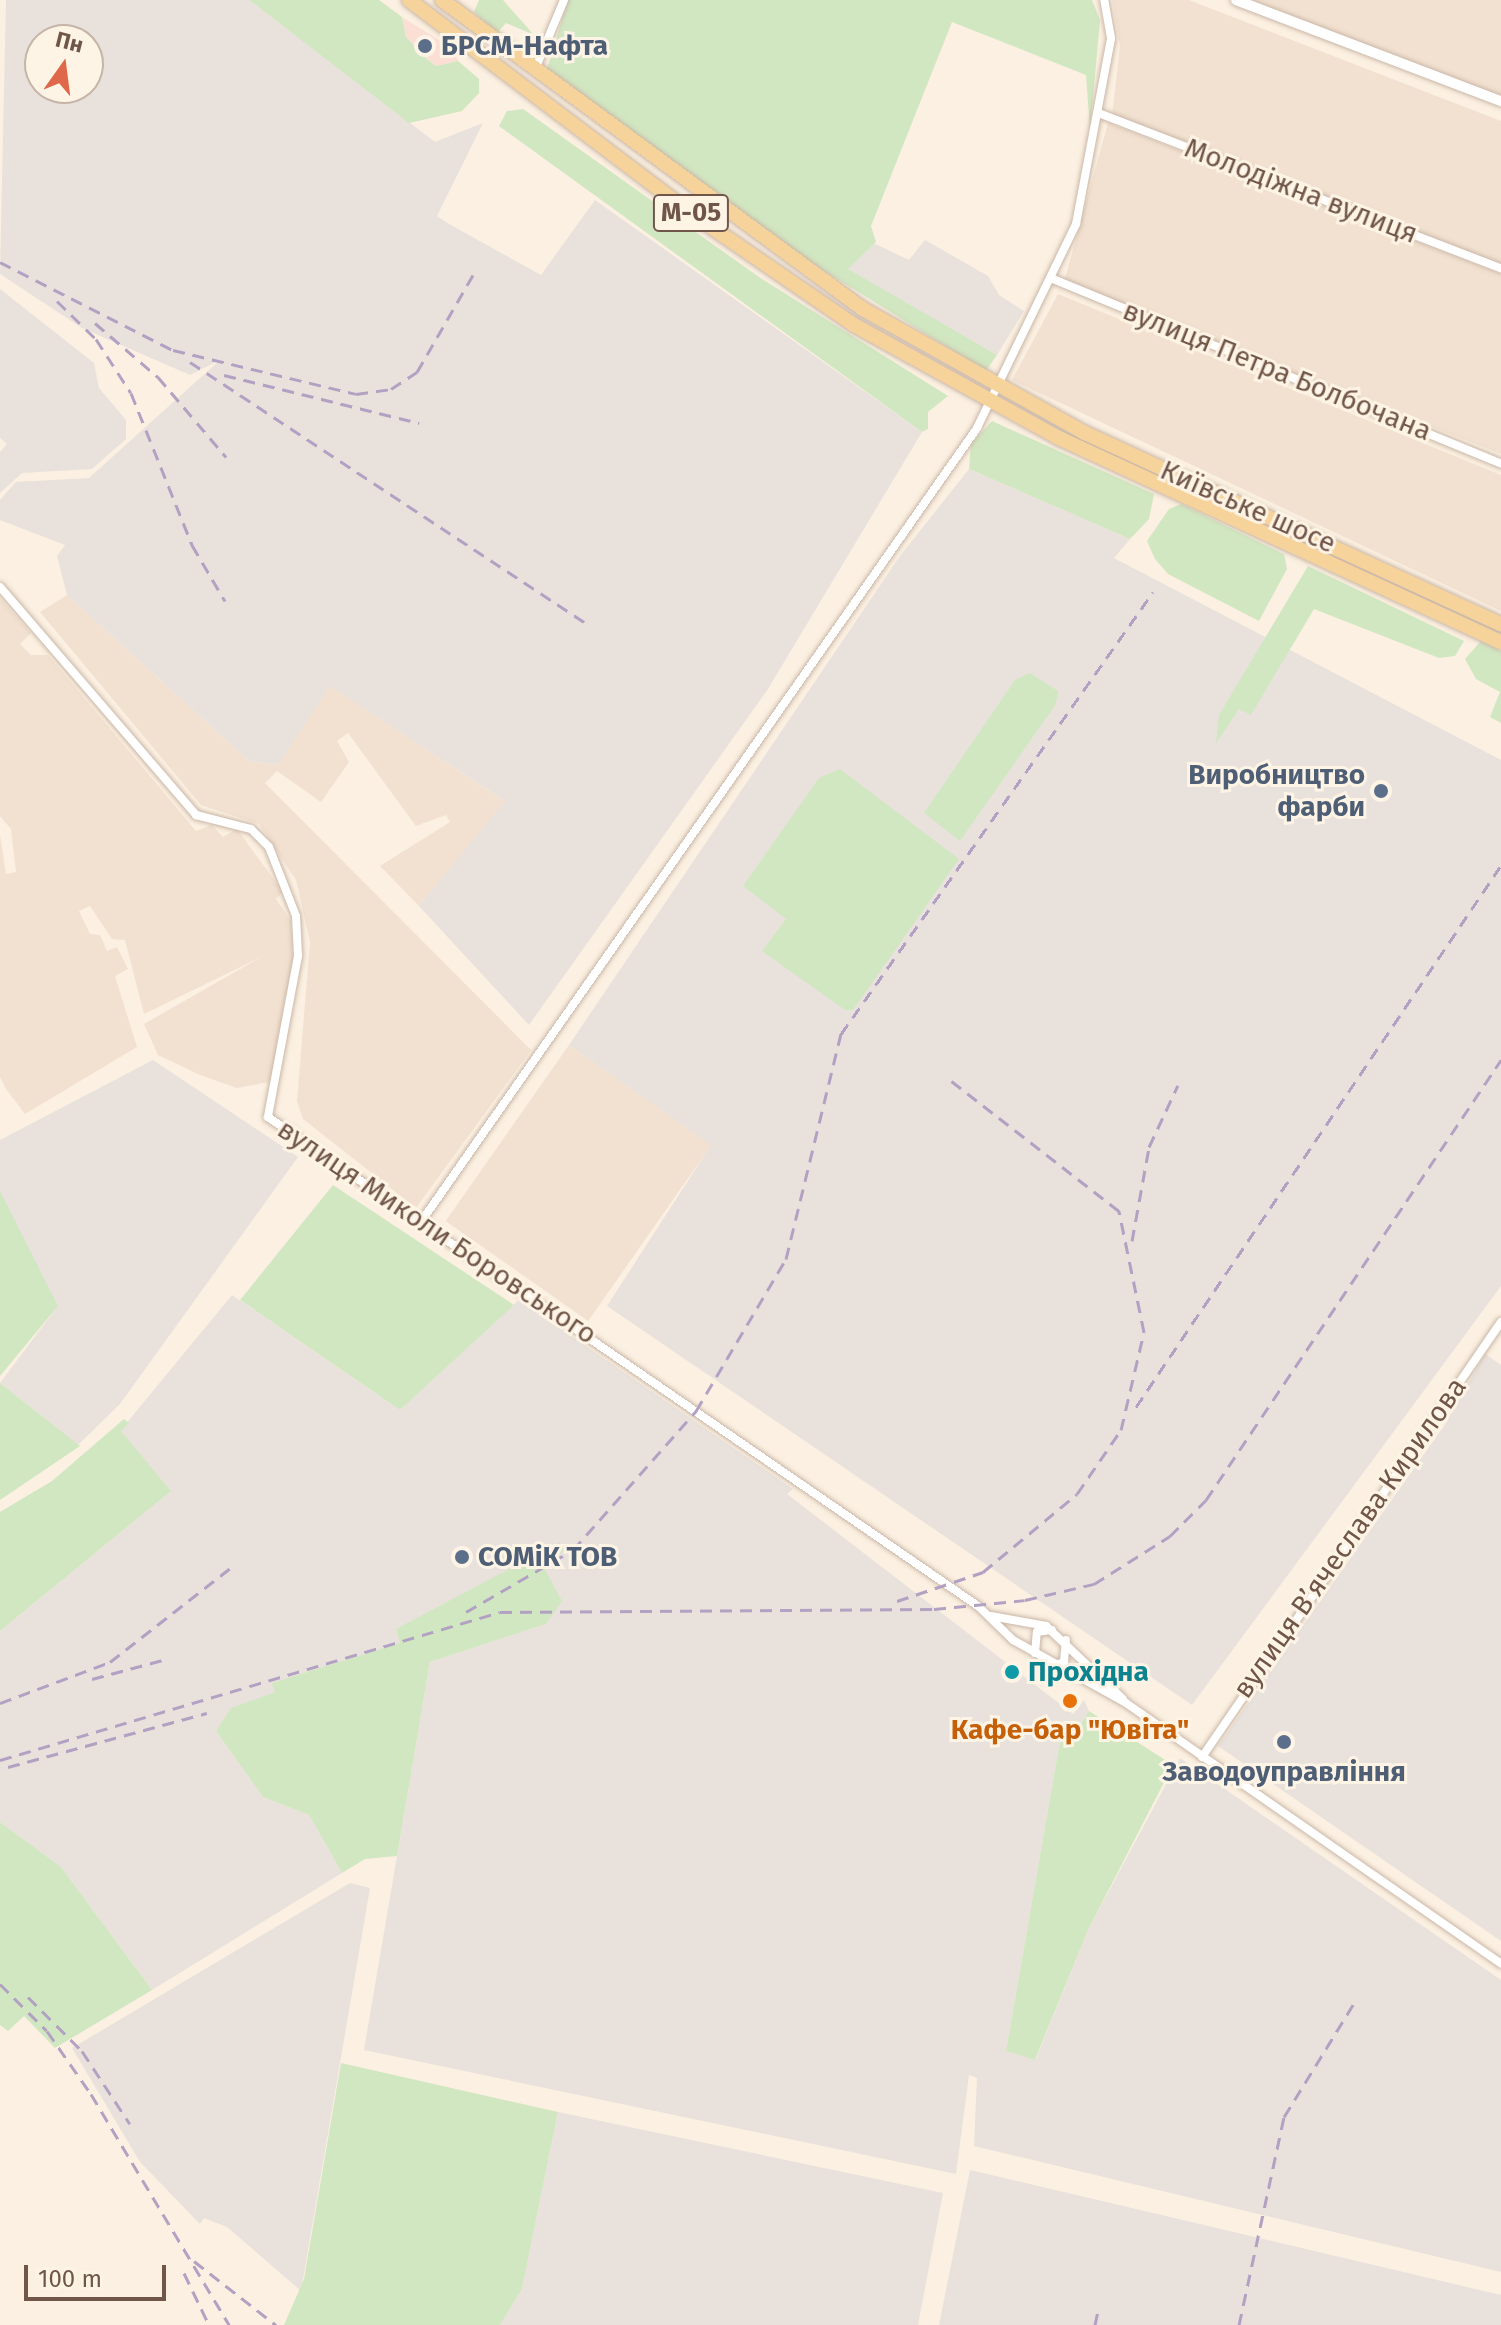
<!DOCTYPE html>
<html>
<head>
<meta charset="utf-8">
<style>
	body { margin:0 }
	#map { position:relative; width:1501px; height:2325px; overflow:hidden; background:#fbf0e1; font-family:"Fira Sans",sans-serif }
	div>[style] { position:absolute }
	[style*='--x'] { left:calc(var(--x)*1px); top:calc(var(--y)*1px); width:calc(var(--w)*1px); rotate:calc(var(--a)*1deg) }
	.residential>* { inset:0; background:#f2e1d0; transform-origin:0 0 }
	.commercial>* { inset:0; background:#fbdfd5 }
	.industrial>* { inset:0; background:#e9e2dc }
	.green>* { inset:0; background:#d1e7c1 }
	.roads { filter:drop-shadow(0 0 2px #cab7a8) drop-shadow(0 0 2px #cab7a8) }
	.minor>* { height:8px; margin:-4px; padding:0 4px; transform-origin:4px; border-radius:4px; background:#fff }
	.tertiary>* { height:10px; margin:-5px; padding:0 5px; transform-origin:5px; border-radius:5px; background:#fff }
	.primary>* { height:14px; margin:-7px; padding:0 7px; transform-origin:7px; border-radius:7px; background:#f7d39c }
	.rail>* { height:3px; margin-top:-1.5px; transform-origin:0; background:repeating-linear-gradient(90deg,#b2a1c2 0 12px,transparent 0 20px) }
	.dots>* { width:22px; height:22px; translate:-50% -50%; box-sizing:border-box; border:4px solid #fef4e6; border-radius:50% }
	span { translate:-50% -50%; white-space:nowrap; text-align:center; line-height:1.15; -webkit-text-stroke:6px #fef4e6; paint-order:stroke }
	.shield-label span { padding:2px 6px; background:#fef4e6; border:2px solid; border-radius:6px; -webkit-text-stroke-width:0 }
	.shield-label { font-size:26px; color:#705649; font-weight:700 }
	.service-label { font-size:28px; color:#4e5e75; font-weight:700 }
	.left { translate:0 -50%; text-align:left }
	.right { translate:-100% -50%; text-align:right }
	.street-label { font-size:28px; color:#705649 }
	.culture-label { font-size:28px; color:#0d838f; font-weight:700 }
	.food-label { font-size:28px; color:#c56008; font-weight:700 }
	.north { position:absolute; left:24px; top:24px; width:80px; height:80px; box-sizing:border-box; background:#fef4e6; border:2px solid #c5b5a7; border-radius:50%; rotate:14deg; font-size:22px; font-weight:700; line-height:32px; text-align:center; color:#705649 }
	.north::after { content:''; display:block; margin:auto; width:28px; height:36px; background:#df684b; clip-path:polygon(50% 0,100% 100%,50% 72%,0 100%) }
	.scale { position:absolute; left:24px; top:2265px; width:142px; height:36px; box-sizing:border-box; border:4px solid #705649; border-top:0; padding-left:10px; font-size:24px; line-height:28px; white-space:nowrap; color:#705649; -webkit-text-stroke:6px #fef4e6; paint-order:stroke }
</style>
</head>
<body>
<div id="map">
	<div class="residential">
		<div style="clip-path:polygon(1112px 0,1189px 0,1501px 121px,1501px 264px,1112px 116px,1120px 46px)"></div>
		<div style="clip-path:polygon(1252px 0,1501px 0,1501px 97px)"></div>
		<div style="clip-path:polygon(1108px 123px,1501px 274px,1501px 454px,1064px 282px)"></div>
		<div style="clip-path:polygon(1058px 294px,1501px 475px,1501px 611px,1012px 380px)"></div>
		<div style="clip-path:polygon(67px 595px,249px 761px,278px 765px,329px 685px,506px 802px,419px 906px,380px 866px,450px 822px,446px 815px,416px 826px,348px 733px,337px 741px,349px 762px,321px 802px,277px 771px,265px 783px,531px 1050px,416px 1208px,303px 1119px,297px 1101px,310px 942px,296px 880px,259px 824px,201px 805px,40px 612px)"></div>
		<div style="clip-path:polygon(0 598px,31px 633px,20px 644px,31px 655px,48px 655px,196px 831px,212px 825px,223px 837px,237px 829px,283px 892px,276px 899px,291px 921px,293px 964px,274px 1081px,237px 1088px,200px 1075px,158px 1055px,144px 1024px,263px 956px,144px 1014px,125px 940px,112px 939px,90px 906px,79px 911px,90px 934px,100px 935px,107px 951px,117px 947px,128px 969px,115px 976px,137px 1047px,25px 1114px,6px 1089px,0 1077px,0 835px,6px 874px,16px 872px,11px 829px,0 816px)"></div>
		<div style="left:569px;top:1045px;width:174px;height:215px;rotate:35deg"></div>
	</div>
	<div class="commercial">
		<div style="clip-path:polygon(402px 17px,457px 51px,458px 61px,436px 66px,428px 59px,406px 37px)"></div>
	</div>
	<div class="industrial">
		<div style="clip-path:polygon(evenodd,6px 0,249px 0,435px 142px,483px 123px,437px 216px,449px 224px,541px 275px,595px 200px,922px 432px,768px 689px,529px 1025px,419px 906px,505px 801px,330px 686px,278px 765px,249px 761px,67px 595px,57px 556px,65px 545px,0 520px,0 500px,16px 482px,89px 478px,220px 360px,190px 375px,82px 328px,0 274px,6px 0,40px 40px,88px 40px,88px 88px,40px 88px,40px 40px)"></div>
		<div style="clip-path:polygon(925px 240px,988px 276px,999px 295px,1024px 311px,997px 355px,847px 270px,869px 241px,909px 260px)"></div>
		<div style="clip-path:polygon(0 289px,94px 363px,99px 388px,126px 420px,126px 439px,92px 469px,22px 473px,0 493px,0 452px,7px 444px,0 438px)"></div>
		<div style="clip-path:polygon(969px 469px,1130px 539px,1114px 558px,1501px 760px,1501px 1286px,1192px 1705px,607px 1306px,711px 1145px,569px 1045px,900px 556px)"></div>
		<div style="clip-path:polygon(153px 1060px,298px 1157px,120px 1404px,78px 1445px,0 1383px,54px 1311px,0 1197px,0 1140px)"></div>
		<div style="clip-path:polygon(232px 1295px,400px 1410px,519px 1300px,793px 1489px,787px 1494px,1073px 1714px,1084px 1700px,1089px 1711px,1071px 1737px,1061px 1735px,1006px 2051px,1036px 2059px,1088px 1930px,1180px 1758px,1501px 1980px,1501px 2272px,974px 2146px,977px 2078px,969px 2075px,956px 2174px,364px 2050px,430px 1662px,546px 1624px,561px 1600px,542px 1566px,396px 1629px,401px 1643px,273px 1683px,276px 1692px,216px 1731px,263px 1797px,309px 1815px,342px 1873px,152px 1990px,61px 1867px,0 1822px,0 1631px,171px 1491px,120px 1431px)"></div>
		<div style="clip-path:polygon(1485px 1354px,1501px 1365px,1501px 1941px,1218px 1746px,1444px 1426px)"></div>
		<div style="clip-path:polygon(350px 1883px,370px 1888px,301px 2291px,227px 2227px,204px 2218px,200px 2224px,140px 2162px,72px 2048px)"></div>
		<div style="clip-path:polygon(558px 2112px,943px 2193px,918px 2325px,500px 2325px,522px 2289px)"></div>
		<div style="clip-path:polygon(970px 2170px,1501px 2295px,1501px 2325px,939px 2325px)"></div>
	</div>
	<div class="green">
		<div style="clip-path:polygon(249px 0,379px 0,402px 17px,406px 37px,427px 59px,436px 66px,458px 61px,479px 79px,479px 93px,462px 111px,409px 123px)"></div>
		<div style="clip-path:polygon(479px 0,503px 0,534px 35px,506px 23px,497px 33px,474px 12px)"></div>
		<div style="clip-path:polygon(568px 0,1092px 0,1100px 20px,1090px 130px,1086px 75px,952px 22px,871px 226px,876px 242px,848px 269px,997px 355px,986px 371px,776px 241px,547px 69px)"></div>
		<div style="clip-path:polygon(523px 109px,759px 277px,948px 396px,928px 412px,928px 429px,922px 432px,499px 126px,507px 111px)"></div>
		<div style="clip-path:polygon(992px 421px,1154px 494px,1149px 519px,1130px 539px,969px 469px,971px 444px)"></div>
		<div style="clip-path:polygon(1181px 504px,1284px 554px,1287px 569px,1259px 621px,1168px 574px,1155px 559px,1147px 541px,1169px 509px)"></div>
		<div style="clip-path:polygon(1308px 566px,1464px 641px,1455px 656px,1439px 658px,1314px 609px,1251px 715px,1239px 709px,1216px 743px,1219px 715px)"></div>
		<div style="clip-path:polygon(1481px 641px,1501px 651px,1501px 723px,1490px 717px,1500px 692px,1476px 679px,1465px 659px)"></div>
		<div style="clip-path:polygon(1030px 673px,1058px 691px,1056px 704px,960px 841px,924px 813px,1015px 680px)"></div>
		<div style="clip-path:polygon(840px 769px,959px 859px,853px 1010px,845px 1010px,762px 951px,786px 919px,743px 886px,819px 778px)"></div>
		<div style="clip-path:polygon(333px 1185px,514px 1305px,400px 1410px,240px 1300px)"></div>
		<div style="clip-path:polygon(0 1191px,58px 1306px,0 1376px)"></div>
		<div style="clip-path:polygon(0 1383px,80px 1446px,0 1500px)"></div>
		<div style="clip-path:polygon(124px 1419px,129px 1423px,121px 1431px,171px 1491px,0 1631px,0 1512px,52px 1481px)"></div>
		<div style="clip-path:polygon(560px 1542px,564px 1551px,543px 1566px,562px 1601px,546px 1624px,430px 1662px,397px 1856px,365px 1859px,342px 1873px,309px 1815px,263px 1797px,216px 1731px,231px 1708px,275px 1692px,272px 1683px,400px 1643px,396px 1629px)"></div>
		<div style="clip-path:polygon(1089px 1711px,1173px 1765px,1088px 1930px,1035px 2060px,1006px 2051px,1061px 1735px,1072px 1737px)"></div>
		<div style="clip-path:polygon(0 1822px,61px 1867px,152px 1990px,55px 2048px,24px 2016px,8px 2031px,0 2025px)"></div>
		<div style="clip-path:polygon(341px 2063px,558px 2112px,522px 2289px,500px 2325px,284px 2325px,304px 2279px)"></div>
	</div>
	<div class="roads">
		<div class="minor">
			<div style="--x:536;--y:67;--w:73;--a:-67.3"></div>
			<div style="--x:1101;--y:114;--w:429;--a:21.1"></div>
			<div style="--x:1053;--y:279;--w:485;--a:22.4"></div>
			<div style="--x:0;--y:587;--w:301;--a:49.3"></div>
			<div style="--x:196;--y:815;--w:57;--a:14.3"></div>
			<div style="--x:251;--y:829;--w:25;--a:45"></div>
			<div style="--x:269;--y:847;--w:74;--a:68.6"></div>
			<div style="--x:296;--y:916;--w:40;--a:87.1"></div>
			<div style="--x:298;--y:956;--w:164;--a:100.6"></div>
			<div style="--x:268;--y:1117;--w:862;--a:34.56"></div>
			<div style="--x:978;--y:1606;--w:49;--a:44.2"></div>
			<div style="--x:1013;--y:1640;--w:129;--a:29.1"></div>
			<div style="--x:1126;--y:1703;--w:457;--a:34.8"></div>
			<div style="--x:423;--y:1219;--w:966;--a:-54.99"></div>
			<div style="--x:977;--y:428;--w:227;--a:-64.1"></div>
			<div style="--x:1076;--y:224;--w:189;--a:-79.3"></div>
			<div style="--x:1111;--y:38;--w:39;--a:-100"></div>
			<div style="--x:991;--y:1616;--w:56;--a:10.3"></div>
			<div style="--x:1046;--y:1626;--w:106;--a:43.5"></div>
			<div style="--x:1035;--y:1653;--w:21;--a:-85"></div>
			<div style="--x:1037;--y:1632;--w:15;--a:-8"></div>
			<div style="--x:1053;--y:1666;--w:12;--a:-20"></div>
			<div style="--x:1064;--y:1662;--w:22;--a:-85"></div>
			<div style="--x:1202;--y:1757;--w:528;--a:-55.5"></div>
		</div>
		<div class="tertiary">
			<div style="--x:1236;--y:0;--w:284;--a:20.9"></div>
		</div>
		<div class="primary">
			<div style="--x:409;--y:0;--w:346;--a:37.1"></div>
			<div style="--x:685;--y:209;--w:205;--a:34.5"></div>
			<div style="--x:854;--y:325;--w:234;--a:28.9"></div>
			<div style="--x:1059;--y:438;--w:487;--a:24.8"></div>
			<div style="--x:442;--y:0;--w:522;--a:36.28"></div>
			<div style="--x:863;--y:309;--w:254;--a:29.2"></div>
			<div style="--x:1085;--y:433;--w:458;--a:24.7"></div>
		</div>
	</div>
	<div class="rail">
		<div style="--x:0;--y:262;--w:194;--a:27"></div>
		<div style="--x:173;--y:350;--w:188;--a:13.5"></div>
		<div style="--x:356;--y:394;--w:35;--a:-8"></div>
		<div style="--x:391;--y:389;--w:31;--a:-33"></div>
		<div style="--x:417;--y:372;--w:120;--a:-60"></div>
		<div style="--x:57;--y:301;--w:54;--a:44.3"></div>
		<div style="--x:96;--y:339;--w:64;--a:57.1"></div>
		<div style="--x:131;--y:393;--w:164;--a:68.1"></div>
		<div style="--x:192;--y:545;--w:65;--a:59.5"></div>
		<div style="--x:95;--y:323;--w:83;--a:40.6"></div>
		<div style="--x:158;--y:377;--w:105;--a:49.6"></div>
		<div style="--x:190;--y:362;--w:478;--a:33.4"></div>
		<div style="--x:224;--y:375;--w:201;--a:13.8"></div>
		<div style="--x:1132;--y:1241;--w:96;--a:-79.7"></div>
		<div style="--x:1149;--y:1147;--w:68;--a:-64.9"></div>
		<div style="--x:1136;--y:1407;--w:651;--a:-56.02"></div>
		<div style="--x:897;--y:1601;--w:91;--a:-18.6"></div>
		<div style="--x:983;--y:1572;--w:122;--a:-39.7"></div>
		<div style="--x:1077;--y:1494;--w:78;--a:-55.5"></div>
		<div style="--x:1121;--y:1430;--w:101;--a:-76.8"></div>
		<div style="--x:1144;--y:1332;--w:124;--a:-101.7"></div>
		<div style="--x:1119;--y:1211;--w:219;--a:-142.2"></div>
		<div style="--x:466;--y:1612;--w:124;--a:-30.1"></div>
		<div style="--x:573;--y:1550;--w:186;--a:-48.5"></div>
		<div style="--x:696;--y:1411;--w:177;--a:-59.4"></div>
		<div style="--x:786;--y:1259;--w:232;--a:-76.3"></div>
		<div style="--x:841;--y:1034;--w:541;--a:-54.78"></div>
		<div style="--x:92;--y:1679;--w:77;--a:-15.1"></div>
		<div style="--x:0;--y:1703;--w:117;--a:-20.4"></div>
		<div style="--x:110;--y:1662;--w:156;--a:-38"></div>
		<div style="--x:0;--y:1760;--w:521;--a:-16.49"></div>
		<div style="--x:500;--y:1612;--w:434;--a:-0.4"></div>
		<div style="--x:934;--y:1609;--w:91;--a:-5.6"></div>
		<div style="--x:1025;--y:1600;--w:71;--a:-13.1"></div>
		<div style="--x:1094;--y:1584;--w:90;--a:-32.3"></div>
		<div style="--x:1170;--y:1536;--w:51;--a:-45"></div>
		<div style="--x:1206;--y:1500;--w:530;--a:-56.16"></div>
		<div style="--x:8;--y:1767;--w:206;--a:-15.2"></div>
		<div style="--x:0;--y:1984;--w:66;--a:45"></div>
		<div style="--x:47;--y:2031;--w:77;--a:55.1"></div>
		<div style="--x:91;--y:2094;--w:269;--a:59.1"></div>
		<div style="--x:28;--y:1997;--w:76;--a:45"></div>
		<div style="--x:82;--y:2051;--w:87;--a:56.7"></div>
		<div style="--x:194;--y:2261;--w:104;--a:38"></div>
		<div style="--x:184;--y:2273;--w:58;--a:64.3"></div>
		<div style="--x:1095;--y:2325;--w:14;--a:-78"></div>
		<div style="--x:1239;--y:2325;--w:213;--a:-77.8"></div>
		<div style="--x:1284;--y:2117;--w:137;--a:-58.4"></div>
	</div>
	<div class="dots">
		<div style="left:425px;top:46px;background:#5c6f8a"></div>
		<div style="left:1381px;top:791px;background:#5c6f8a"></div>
		<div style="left:462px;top:1557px;background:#5c6f8a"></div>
		<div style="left:1012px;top:1672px;background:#0f9aa8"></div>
		<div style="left:1070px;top:1701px;background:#e8710a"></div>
		<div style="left:1284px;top:1742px;background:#5c6f8a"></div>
	</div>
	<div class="shield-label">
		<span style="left:691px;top:213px">М-05</span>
	</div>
	<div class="service-label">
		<span class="left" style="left:441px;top:46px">БРСМ-Нафта</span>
		<span class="right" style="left:1365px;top:791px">Виробництво<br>фарби</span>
		<span class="left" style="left:478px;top:1557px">СОМіК ТОВ</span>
		<span style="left:1284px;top:1772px">Заводоуправління</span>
	</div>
	<div class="street-label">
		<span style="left:1301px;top:191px;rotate:21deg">Молодіжна вулиця</span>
		<span style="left:1277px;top:371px;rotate:22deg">вулиця Петра Болбочана</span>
		<span style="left:1248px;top:507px;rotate:24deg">Київське шосе</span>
		<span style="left:437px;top:1232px;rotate:34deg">вулиця Миколи Боровського</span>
		<span style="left:1350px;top:1538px;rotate:-55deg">вулиця Вʼячеслава Кирилова</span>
	</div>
	<div class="culture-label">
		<span class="left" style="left:1028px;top:1672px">Прохідна</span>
	</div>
	<div class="food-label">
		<span style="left:1070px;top:1730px">Кафе-бар "Ювіта"</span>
	</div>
	<div class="north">Пн</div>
	<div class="scale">100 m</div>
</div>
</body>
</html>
